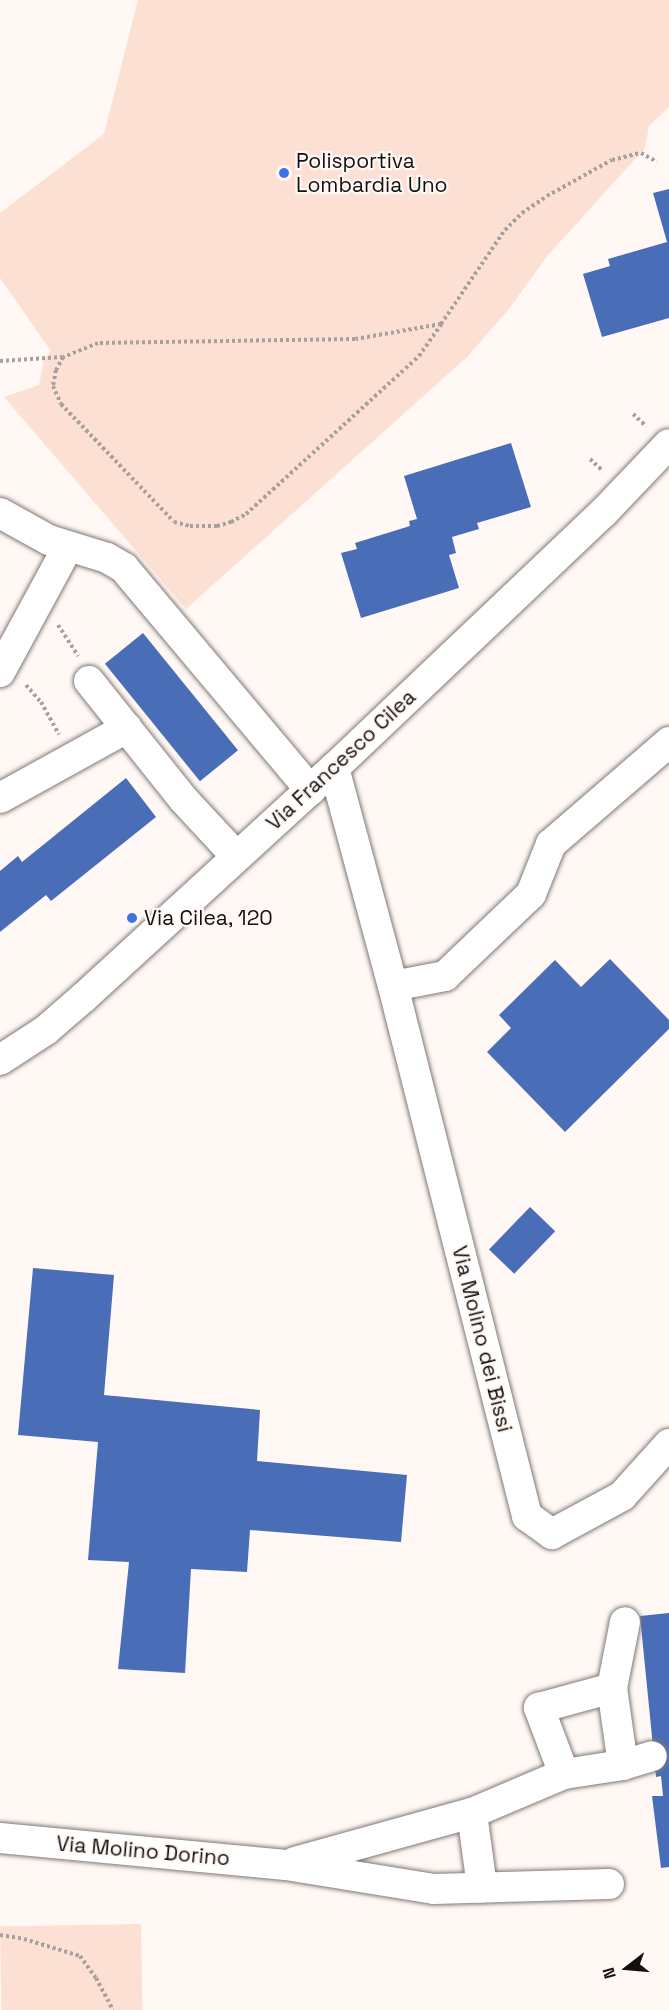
<!DOCTYPE html>
<html>
<head>
<meta charset="utf-8">
<style>
	body { margin:0 }
	#map { position:relative; width:669px; height:2010px; overflow:hidden; background:#fff8f4; font-family:"Space Grotesk",sans-serif }
	div>[style] { position:absolute }
	[style*='--x'] { left:calc(var(--x)*1px); top:calc(var(--y)*1px); width:calc(var(--w)*1px); rotate:calc(var(--a)*1deg) }
	.green>* { inset:0; background:#fbe0d3; transform-origin:0 0 }
	.building>* { inset:0; background:#4a6db8; transform-origin:0 0 }
	.path>* { height:4px; margin-top:-2px; transform-origin:0; background:repeating-linear-gradient(90deg,#a6a19e 0 3px,transparent 0 6px) }
	.roads { filter:drop-shadow(0 0 2px #807976) drop-shadow(0 0 2px #807976) }
	.minor>* { height:30px; margin:-15px; padding:0 15px; transform-origin:15px; border-radius:15px; background:#fff }
	.dots>* { width:16px; height:16px; translate:-50% -50%; box-sizing:border-box; border:3px solid #fff8f4; border-radius:50% }
	span { translate:-50% -50%; white-space:nowrap; text-align:center; line-height:1.15; -webkit-text-stroke:4.5px #fff8f4; paint-order:stroke }
	.poi-label { font-size:21px; color:#12100f }
	.left { translate:0 -50%; text-align:left }
	.street-label { font-size:21px; color:#12100f }
	.north { position:absolute; left:597px; top:1938px; width:60px; height:60px; -webkit-text-stroke:4px #fff8f4; paint-order:stroke; rotate:254deg; font-size:16px; font-weight:700; line-height:24px; text-align:center; color:#12100f }
	.north::after { content:''; display:block; margin:auto; width:21px; height:27px; background:#12100f; clip-path:polygon(50% 0,100% 100%,50% 72%,0 100%) }
</style>
</head>
<body>
<div id="map">
	<div class="green">
		<div style="clip-path:polygon(138px 0,669px 0,669px 107px,649px 126px,645px 148px,548px 255px,509px 309px,467px 357px,186px 609px,4px 397px,39px 385px,44px 360px,51px 351px,0 278px,0 213px,104px 134px)"></div>
		<div style="left:141px;top:1924px;width:86px;height:141px;rotate:89deg"></div>
	</div>
	<div class="building">
		<div style="clip-path:polygon(669px 189px,669px 318px,602px 337px,583px 274px,610px 266px,608px 259px,667px 242px,653px 193px)"></div>
		<div style="clip-path:polygon(511px 443px,531px 507px,477px 523px,479px 529px,452px 537px,456px 553px,449px 555px,459px 588px,361px 618px,341px 553px,357px 549px,355px 543px,410px 526px,409px 521px,417px 519px,404px 476px)"></div>
		<div style="left:143px;top:633px;width:151px;height:49px;rotate:51deg"></div>
		<div style="clip-path:polygon(126px 778px,156px 817px,51px 901px,46px 895px,0 932px,0 871px,18px 856px,22px 862px)"></div>
		<div style="clip-path:polygon(610px 959px,669px 1020px,669px 1029px,565px 1132px,487px 1052px,511px 1028px,499px 1015px,555px 960px,581px 987px)"></div>
		<div style="left:530px;top:1207px;width:35px;height:59px;rotate:44deg"></div>
		<div style="clip-path:polygon(33px 1268px,114px 1275px,104px 1395px,260px 1410px,257px 1461px,407px 1475px,401px 1542px,250px 1530px,247px 1572px,191px 1569px,185px 1673px,118px 1669px,129px 1562px,88px 1560px,98px 1442px,18px 1435px)"></div>
		<div style="clip-path:polygon(669px 1613px,669px 1867px,661px 1868px,652px 1796px,663px 1796px,661px 1776px,656px 1777px,640px 1616px)"></div>
	</div>
	<div class="path">
		<div style="--x:441;--y:324;--w:87;--a:170.1"></div>
		<div style="--x:355;--y:339;--w:257;--a:179.1"></div>
		<div style="--x:98;--y:343;--w:38;--a:158"></div>
		<div style="--x:63;--y:357;--w:15;--a:118"></div>
		<div style="--x:56;--y:370;--w:16;--a:101"></div>
		<div style="--x:53;--y:386;--w:20;--a:66"></div>
		<div style="--x:61;--y:404;--w:163;--a:46.2"></div>
		<div style="--x:174;--y:522;--w:16;--a:14"></div>
		<div style="--x:190;--y:526;--w:27;--a:0"></div>
		<div style="--x:217;--y:526;--w:15;--a:-16"></div>
		<div style="--x:231;--y:522;--w:17;--a:-28"></div>
		<div style="--x:246;--y:514;--w:234;--a:-42.4"></div>
		<div style="--x:419;--y:356;--w:39;--a:-55"></div>
		<div style="--x:441;--y:324;--w:114;--a:-55.8"></div>
		<div style="--x:505;--y:230;--w:24;--a:-45"></div>
		<div style="--x:522;--y:213;--w:30;--a:-34"></div>
		<div style="--x:547;--y:196;--w:74;--a:-29"></div>
		<div style="--x:612;--y:160;--w:30;--a:-14"></div>
		<div style="--x:641;--y:153;--w:18;--a:29"></div>
		<div style="--x:0;--y:361;--w:62;--a:-3.7"></div>
		<div style="--x:633;--y:414;--w:18;--a:43"></div>
		<div style="--x:590;--y:459;--w:18;--a:43"></div>
		<div style="--x:58;--y:625;--w:37;--a:57"></div>
		<div style="--x:26;--y:685;--w:23;--a:49"></div>
		<div style="--x:41;--y:702;--w:37;--a:61"></div>
		<div style="--x:0;--y:1935;--w:24;--a:9"></div>
		<div style="--x:24;--y:1939;--w:59;--a:16.9"></div>
		<div style="--x:80;--y:1956;--w:27;--a:54"></div>
		<div style="--x:96;--y:1978;--w:36;--a:62"></div>
	</div>
	<div class="roads">
		<div class="minor">
			<div style="--x:0;--y:513;--w:56;--a:28.9"></div>
			<div style="--x:49;--y:540;--w:61;--a:17.2"></div>
			<div style="--x:107;--y:558;--w:20;--a:30"></div>
			<div style="--x:124;--y:568;--w:290;--a:50"></div>
			<div style="--x:0;--y:672;--w:142;--a:-61.5"></div>
			<div style="--x:89;--y:681;--w:152;--a:51.4"></div>
			<div style="--x:184;--y:800;--w:76;--a:47.1"></div>
			<div style="--x:334;--y:768;--w:226;--a:74.9"></div>
			<div style="--x:393;--y:986;--w:547;--a:75.81"></div>
			<div style="--x:527;--y:1516;--w:31;--a:36"></div>
			<div style="--x:552;--y:1534;--w:80;--a:-28.5"></div>
			<div style="--x:622;--y:1496;--w:70;--a:-47.9"></div>
			<div style="--x:0;--y:798;--w:145;--a:-28.9"></div>
			<div style="--x:393;--y:986;--w:53;--a:-10.9"></div>
			<div style="--x:445;--y:976;--w:119;--a:-43.6"></div>
			<div style="--x:531;--y:894;--w:54;--a:-68.2"></div>
			<div style="--x:551;--y:844;--w:156;--a:-40.8"></div>
			<div style="--x:0;--y:1060;--w:55;--a:-33.1"></div>
			<div style="--x:46;--y:1030;--w:49;--a:-40.9"></div>
			<div style="--x:83;--y:998;--w:340;--a:-42.5"></div>
			<div style="--x:334;--y:768;--w:371;--a:-43.5"></div>
			<div style="--x:603;--y:513;--w:95;--a:-46.3"></div>
			<div style="--x:623;--y:1765;--w:78;--a:-98.1"></div>
			<div style="--x:612;--y:1688;--w:67;--a:-78.9"></div>
			<div style="--x:564;--y:1774;--w:71;--a:-110.7"></div>
			<div style="--x:539;--y:1708;--w:76;--a:-15.3"></div>
			<div style="--x:472;--y:1813;--w:75;--a:82.3"></div>
			<div style="--x:0;--y:1838;--w:287;--a:5.4"></div>
			<div style="--x:286;--y:1865;--w:150;--a:9.2"></div>
			<div style="--x:434;--y:1889;--w:175;--a:-1.6"></div>
			<div style="--x:295;--y:1862;--w:184;--a:-15.5"></div>
			<div style="--x:472;--y:1813;--w:100;--a:-23"></div>
			<div style="--x:564;--y:1774;--w:60;--a:-8.7"></div>
			<div style="--x:623;--y:1765;--w:30;--a:-17"></div>
		</div>
	</div>
	<div class="dots">
		<div style="left:284px;top:173px;background:#4172e3"></div>
		<div style="left:132px;top:918px;background:#4172e3"></div>
	</div>
	<div class="poi-label">
		<span class="left" style="left:296px;top:173px">Polisportiva<br>Lombardia Uno</span>
		<span class="left" style="left:144px;top:918px">Via Cilea, 120</span>
	</div>
	<div class="street-label">
		<span style="left:341px;top:760px;rotate:-43deg">Via Francesco Cilea</span>
		<span style="left:482px;top:1339px;rotate:76deg">Via Molino dei Bissi</span>
		<span style="left:143px;top:1851px;rotate:5deg">Via Molino Dorino</span>
	</div>
	<div class="north">N</div>
</div>
</body>
</html>
